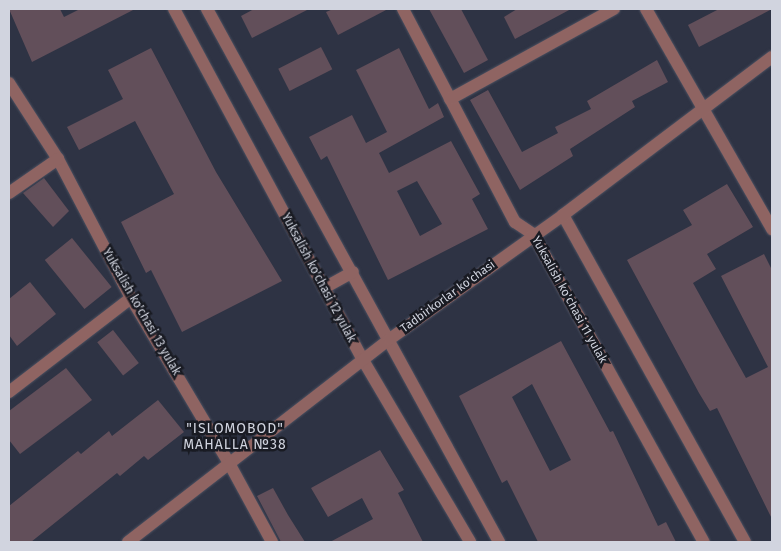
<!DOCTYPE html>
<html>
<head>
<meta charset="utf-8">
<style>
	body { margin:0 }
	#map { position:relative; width:781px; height:551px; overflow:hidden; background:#2e3344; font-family:"Fira Sans",sans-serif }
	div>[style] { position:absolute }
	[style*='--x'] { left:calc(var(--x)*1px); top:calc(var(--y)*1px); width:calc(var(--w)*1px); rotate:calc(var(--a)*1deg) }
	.building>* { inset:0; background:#624f5a; transform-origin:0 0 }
	.roads { filter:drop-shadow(0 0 1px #4b5060) drop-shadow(0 0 1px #4b5060) }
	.minor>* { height:12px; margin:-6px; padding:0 6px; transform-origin:6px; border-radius:6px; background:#8f6462 }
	span { translate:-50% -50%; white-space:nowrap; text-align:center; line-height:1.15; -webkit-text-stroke:5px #191b23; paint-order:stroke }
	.street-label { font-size:12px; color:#d1d4df }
	.neighbourhood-label { font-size:14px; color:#d1d4df; letter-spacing:1px }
	.frame { position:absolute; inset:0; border:10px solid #d1d4df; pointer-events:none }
</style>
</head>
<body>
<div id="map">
	<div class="building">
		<div style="clip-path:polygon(9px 9px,60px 9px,64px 17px,80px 9px,135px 9px,32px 62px)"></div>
		<div style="clip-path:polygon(254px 9px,309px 9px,252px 38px,241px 16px)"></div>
		<div style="clip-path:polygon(333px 9px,388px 9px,338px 35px,326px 12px)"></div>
		<div style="clip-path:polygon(429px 9px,461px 9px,488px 60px,464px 73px)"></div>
		<div style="clip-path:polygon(517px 9px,571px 9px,515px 39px,504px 17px)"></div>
		<div style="clip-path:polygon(719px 9px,772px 9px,699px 47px,688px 25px)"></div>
		<div style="left:321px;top:47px;width:25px;height:48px;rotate:63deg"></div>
		<div style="clip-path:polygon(151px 48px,216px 172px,282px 281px,182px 332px,151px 270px,146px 273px,121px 222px,174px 194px,135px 121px,79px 150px,67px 127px,123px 99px,108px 70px)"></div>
		<div style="clip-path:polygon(evenodd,399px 48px,429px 109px,438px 103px,444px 117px,379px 153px,389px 173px,451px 141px,480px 194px,472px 199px,488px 229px,388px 280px,327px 156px,321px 160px,309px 137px,352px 115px,366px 143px,387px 132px,356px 70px,399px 48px,417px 181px,442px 224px,420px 236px,397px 191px,417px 181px)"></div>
		<div style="clip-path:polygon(657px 60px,668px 82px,632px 101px,635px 107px,570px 149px,573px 156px,520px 190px,470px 100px,488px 90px,522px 152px,558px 133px,555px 127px,591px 109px,587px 101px)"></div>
		<div style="clip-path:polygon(44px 178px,69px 211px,53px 227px,23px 193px)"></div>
		<div style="clip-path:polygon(727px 184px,753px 227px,707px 254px,716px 269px,693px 283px,746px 378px,768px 367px,721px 276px,764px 254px,772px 270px,772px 519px,717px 408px,710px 411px,699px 393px,627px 260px,692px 225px,683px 210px)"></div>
		<div style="left:72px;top:238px;width:63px;height:35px;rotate:51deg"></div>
		<div style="clip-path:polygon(30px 282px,56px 314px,17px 346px,9px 335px,9px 299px)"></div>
		<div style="left:113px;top:330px;width:42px;height:20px;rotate:52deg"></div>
		<div style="clip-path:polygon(evenodd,561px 341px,610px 432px,613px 431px,658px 526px,666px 522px,676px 542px,538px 542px,507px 480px,502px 483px,459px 396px,561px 341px,532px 384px,571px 460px,550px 471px,512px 397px,532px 384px)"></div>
		<div style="clip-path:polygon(66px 368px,92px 400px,20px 454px,9px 440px,9px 411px)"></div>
		<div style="clip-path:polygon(158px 400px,184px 432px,148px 460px,144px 456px,120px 476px,117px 473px,31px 542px,9px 542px,9px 506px,78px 451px,81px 454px,109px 431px,112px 436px)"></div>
		<div style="clip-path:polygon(380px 450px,404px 490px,398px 493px,423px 542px,330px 542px,373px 519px,362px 498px,328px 517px,311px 488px)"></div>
		<div style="clip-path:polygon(273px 488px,288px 515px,305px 542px,281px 542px,257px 496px)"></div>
	</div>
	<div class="roads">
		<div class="minor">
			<div style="--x:174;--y:9;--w:399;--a:61.7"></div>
			<div style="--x:363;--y:360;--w:211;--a:59.5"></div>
			<div style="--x:207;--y:9;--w:608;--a:61.28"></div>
			<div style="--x:403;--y:9;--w:241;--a:62.3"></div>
			<div style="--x:515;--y:222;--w:22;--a:34"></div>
			<div style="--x:533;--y:234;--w:352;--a:61"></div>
			<div style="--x:646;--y:9;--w:254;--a:60.2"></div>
			<div style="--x:9;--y:83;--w:90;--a:57.2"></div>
			<div style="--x:58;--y:159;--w:157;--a:62.3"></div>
			<div style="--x:131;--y:298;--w:192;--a:59.3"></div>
			<div style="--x:229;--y:463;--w:90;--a:61.4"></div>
			<div style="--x:450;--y:99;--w:187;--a:-28.8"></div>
			<div style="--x:9;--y:193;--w:60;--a:-34.8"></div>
			<div style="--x:563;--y:215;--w:374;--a:60.9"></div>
			<div style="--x:324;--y:288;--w:33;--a:-29"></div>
			<div style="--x:9;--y:392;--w:154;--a:-37.6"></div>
			<div style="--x:128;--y:542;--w:331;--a:-37.8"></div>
			<div style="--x:390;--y:339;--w:213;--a:-35.6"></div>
			<div style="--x:563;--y:215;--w:262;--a:-37.1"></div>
		</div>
	</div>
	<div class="street-label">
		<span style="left:318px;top:278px;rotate:62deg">Yuksalish ko'chasi 12 yulak</span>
		<span style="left:448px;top:297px;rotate:-36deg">Tadbirkorlar ko'chasi</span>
		<span style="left:569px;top:300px;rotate:61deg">Yuksalish ko'chasi 11 yulak</span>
		<span style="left:141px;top:312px;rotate:60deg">Yuksalish ko'chasi 13 yulak</span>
	</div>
	<div class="neighbourhood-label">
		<span style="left:235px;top:437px">"ISLOMOBOD"<br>MAHALLA №38</span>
	</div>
	<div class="frame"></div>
</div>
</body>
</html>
